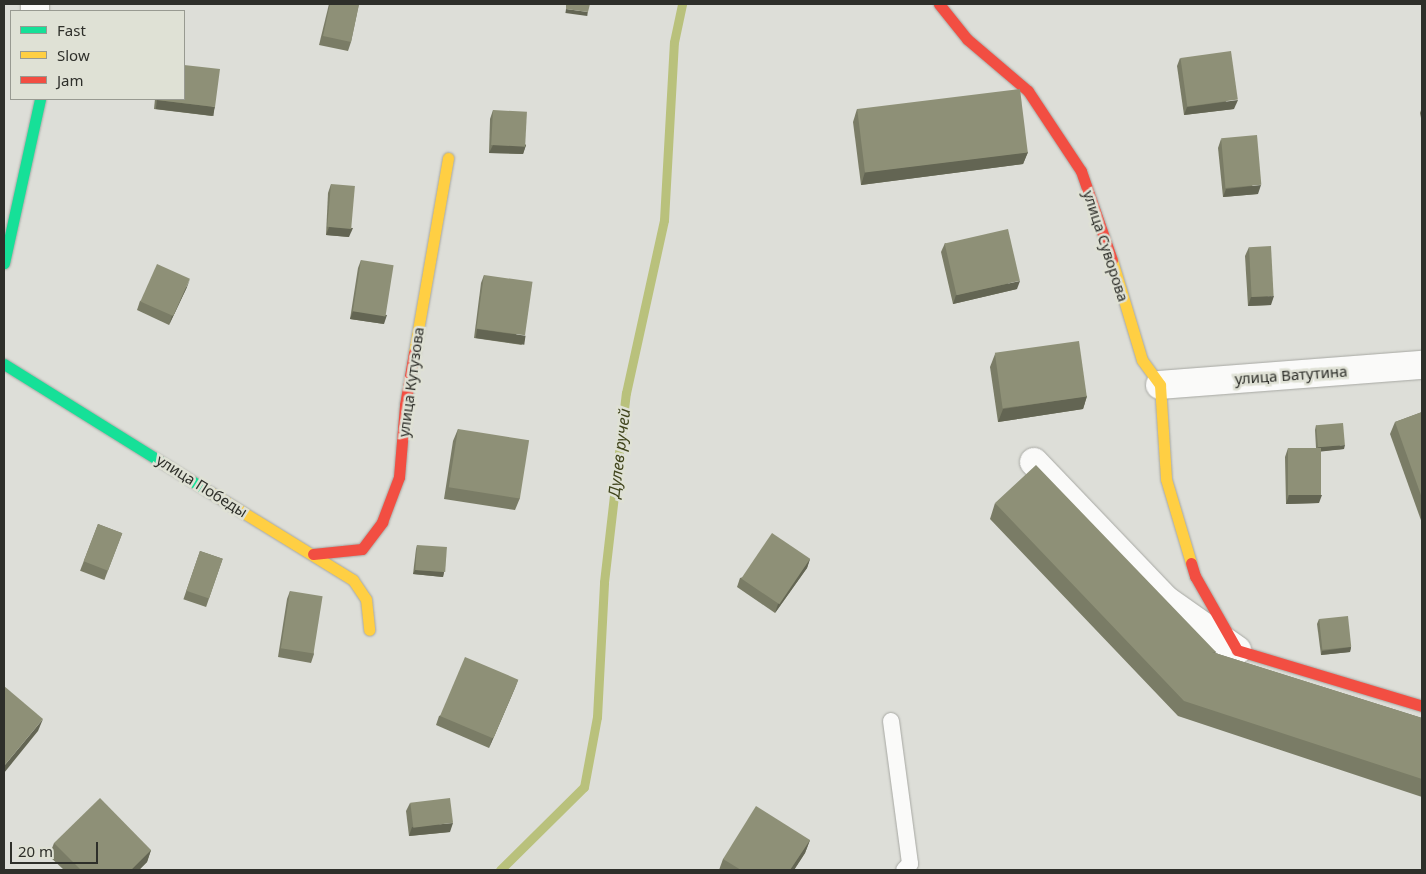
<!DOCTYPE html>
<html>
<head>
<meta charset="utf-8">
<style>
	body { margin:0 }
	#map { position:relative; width:1426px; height:874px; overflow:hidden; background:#ddded8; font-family:"Noto Sans",sans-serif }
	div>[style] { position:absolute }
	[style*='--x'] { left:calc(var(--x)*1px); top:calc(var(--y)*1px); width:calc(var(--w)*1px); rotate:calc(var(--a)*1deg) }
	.stream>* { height:9px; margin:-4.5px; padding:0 4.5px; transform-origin:4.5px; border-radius:4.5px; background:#b9c17c }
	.roads { filter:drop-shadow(0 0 1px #a7a8a3) drop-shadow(0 0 1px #a7a8a3) }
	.lane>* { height:16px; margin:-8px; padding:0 8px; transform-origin:8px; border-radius:8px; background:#fafaf9 }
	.street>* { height:28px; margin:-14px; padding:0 14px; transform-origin:14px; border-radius:14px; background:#fafaf9 }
	.fast>* { height:11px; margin:-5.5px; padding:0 5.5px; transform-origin:5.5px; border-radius:5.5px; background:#16e098 }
	.slow>* { height:11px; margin:-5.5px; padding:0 5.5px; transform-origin:5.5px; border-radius:5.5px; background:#ffcf43 }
	.jam>* { height:11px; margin:-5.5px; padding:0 5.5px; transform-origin:5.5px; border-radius:5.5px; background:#f24e42 }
	.wall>* { inset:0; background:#7a7c66; transform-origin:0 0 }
	.shaded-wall>* { inset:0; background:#636553; transform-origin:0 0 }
	.building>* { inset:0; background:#8e9077; transform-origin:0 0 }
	span { translate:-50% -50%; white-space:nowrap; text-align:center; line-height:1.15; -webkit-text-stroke:5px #dfe1d5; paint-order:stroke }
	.street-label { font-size:15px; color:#2e2f2a }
	.water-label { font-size:16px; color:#41451d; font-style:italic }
	.frame { position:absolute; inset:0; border:5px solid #2e2f2a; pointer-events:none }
	.legend { position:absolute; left:10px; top:10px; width:175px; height:90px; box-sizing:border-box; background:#dfe1d5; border:1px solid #989a91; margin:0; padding:6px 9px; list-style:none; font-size:15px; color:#2e2f2a }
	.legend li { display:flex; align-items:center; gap:10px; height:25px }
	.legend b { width:25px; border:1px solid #989a91 }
	.scale { position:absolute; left:10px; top:842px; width:88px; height:22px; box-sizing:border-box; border:2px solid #2e2f2a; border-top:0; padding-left:6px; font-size:15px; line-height:18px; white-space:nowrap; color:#2e2f2a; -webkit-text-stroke:4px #dfe1d5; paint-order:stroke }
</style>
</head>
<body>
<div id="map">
	<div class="stream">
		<div style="--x:500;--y:870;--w:118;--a:-44.7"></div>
		<div style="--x:584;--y:787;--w:71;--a:-79.5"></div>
		<div style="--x:597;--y:717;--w:135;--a:-87"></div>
		<div style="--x:604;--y:582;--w:190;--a:-83.4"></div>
		<div style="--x:626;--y:393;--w:177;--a:-77.6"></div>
		<div style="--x:664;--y:220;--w:178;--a:-86.8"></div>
		<div style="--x:674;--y:42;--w:39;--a:-78"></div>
	</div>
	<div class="roads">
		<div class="lane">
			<div style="--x:891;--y:721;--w:144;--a:82.4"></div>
			<div style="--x:910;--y:864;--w:8;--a:135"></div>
		</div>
		<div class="street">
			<div style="--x:35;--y:4;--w:7;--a:90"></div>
			<div style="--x:1160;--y:385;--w:263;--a:-4.4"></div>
			<div style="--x:1034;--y:462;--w:191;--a:46.3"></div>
			<div style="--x:1166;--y:600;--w:87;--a:35.2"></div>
		</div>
		<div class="fast">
			<div style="--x:4;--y:263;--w:168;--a:-77.6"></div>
			<div style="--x:4;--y:364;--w:243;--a:31.9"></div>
		</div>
		<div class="slow">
			<div style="--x:1112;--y:260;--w:104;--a:73.3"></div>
			<div style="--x:1142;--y:360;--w:31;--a:54"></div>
			<div style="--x:1160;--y:385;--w:94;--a:86.3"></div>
			<div style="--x:1166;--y:479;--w:88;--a:73.4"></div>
			<div style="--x:414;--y:353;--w:198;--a:-80.1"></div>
			<div style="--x:210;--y:492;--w:168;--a:31.6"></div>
			<div style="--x:353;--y:580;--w:23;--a:56"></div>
			<div style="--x:366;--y:599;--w:31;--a:84"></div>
		</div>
		<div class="jam">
			<div style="--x:939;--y:4;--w:45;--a:51.3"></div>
			<div style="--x:967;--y:39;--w:80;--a:40.4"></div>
			<div style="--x:1028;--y:91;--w:96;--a:56.5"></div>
			<div style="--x:1081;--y:171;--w:94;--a:70.8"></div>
			<div style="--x:313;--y:554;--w:49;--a:-5.8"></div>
			<div style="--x:362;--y:549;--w:34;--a:-53"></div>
			<div style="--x:382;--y:522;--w:48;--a:-69.3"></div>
			<div style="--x:399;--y:477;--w:72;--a:-85.2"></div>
			<div style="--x:405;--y:405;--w:53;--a:-80.2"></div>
			<div style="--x:1191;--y:563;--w:14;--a:73"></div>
			<div style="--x:1195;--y:576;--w:85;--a:60.4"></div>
			<div style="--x:1237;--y:650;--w:193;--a:16.8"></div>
		</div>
	</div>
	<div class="wall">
		<div style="clip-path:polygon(329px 4px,359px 4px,351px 42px,348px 51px,319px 45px)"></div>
		<div style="clip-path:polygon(1180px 58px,1234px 109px,1184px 115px,1177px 66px)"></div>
		<div style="clip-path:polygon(155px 99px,184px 99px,215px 107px,212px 116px,154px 109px)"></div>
		<div style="clip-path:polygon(1422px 107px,1422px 123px,1420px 113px)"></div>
		<div style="clip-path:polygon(857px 109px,1028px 152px,1023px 164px,861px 185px,853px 122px)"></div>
		<div style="clip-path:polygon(493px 110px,526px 145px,523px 154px,489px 153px,490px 119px)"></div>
		<div style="clip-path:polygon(1221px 139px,1258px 194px,1223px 197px,1218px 148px)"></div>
		<div style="clip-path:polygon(331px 184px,349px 237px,326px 235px,328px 193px)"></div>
		<div style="clip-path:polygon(945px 243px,1017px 289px,953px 304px,941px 252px)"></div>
		<div style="clip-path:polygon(1249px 247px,1271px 305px,1248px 306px,1245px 256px)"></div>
		<div style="clip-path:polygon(361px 260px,384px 324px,350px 319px,358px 268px)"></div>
		<div style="clip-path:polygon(484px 275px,522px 345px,474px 338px,481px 283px)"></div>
		<div style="clip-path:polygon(187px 287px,169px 325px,137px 310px,140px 301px)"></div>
		<div style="clip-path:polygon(995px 354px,1087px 396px,1083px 409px,998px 422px,990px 367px)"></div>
		<div style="clip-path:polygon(1422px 412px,1422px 523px,1390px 434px,1395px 422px)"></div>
		<div style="clip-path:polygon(1316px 425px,1344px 449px,1321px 451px,1319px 503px,1286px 504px,1285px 457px,1288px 448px,1316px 448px,1315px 430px)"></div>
		<div style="clip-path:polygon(458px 429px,520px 498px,515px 510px,444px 499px,453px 441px)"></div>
		<div style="clip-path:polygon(995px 503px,1216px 652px,1215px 653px,1422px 718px,1422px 797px,1178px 716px,990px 519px)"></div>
		<div style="left:98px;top:524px;width:26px;height:50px;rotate:21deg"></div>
		<div style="clip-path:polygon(417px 545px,444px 572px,443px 577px,413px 574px,416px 549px)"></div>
		<div style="left:200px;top:551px;width:24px;height:51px;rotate:19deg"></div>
		<div style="clip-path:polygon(810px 559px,807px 568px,775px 613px,737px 587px,740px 578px)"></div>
		<div style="clip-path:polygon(290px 591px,314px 654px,311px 663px,278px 657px,287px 599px)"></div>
		<div style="clip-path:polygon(1319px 619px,1351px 647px,1350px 652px,1321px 655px,1317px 624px)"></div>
		<div style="clip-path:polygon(518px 680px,489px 748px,436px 725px,439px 716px)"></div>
		<div style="clip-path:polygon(410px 803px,450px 832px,409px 836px,406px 811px)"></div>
		<div style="clip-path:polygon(810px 840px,805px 853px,794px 870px,719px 870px,723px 859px)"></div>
		<div style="clip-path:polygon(54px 843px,151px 850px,147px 862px,139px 870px,64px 870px,49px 856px)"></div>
	</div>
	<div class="shaded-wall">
		<div style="left:566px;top:9px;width:22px;height:4px;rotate:8deg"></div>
		<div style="left:157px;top:100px;width:58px;height:9px;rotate:7deg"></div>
		<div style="clip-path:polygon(1238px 100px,1234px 109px,1184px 115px,1187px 107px)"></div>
		<div style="clip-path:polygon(493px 145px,526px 145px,523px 154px,489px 153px)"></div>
		<div style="clip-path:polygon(1028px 152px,1023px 164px,861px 185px,865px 172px)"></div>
		<div style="clip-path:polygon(1261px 185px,1258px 194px,1223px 197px,1226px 189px)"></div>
		<div style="clip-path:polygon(329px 227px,353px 228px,349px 237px,326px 235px)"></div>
		<div style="clip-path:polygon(190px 279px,187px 287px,169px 325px,172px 316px)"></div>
		<div style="clip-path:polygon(1020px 281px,1017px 289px,953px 304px,956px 295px)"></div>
		<div style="clip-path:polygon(1274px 296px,1271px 305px,1248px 306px,1251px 297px)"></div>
		<div style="clip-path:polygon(353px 311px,387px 315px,384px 324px,350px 319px)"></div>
		<div style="left:477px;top:329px;width:49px;height:9px;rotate:8deg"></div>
		<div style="clip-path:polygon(1087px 396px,1083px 409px,998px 422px,1003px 409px)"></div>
		<div style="clip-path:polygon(1345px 445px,1344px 449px,1317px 452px,1318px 447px)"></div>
		<div style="clip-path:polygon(1289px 495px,1322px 495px,1319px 503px,1286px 504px)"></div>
		<div style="clip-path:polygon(810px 559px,807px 568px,775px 613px,778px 604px)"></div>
		<div style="clip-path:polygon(415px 570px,444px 572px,443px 577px,413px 574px)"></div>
		<div style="clip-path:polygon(1351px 647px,1350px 652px,1321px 655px,1322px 651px)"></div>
		<div style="clip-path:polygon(518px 680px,515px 688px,489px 748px,492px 739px)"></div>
		<div style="clip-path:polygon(43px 719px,38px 731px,4px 773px,4px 766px)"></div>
		<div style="clip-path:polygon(453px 823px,450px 832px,409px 836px,412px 827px)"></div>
		<div style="clip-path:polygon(810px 840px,805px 853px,794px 870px,790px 870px)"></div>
		<div style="clip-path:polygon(151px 850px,147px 862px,139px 870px,131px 870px)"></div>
	</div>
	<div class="building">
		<div style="clip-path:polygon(330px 4px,359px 4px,351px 42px,323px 36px)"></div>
		<div style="clip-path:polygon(566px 4px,590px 4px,588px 12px,566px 9px)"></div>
		<div style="left:1231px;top:51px;width:49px;height:51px;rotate:82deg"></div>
		<div style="clip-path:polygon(184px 65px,220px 69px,215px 107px,157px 100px,157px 99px,184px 99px)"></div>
		<div style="left:1020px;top:89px;width:64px;height:164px;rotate:83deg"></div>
		<div style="left:493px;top:110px;width:34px;height:35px;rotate:3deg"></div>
		<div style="left:1257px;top:135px;width:50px;height:36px;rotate:85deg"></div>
		<div style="left:331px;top:184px;width:24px;height:43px;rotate:5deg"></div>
		<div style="left:1008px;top:229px;width:53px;height:65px;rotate:77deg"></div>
		<div style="left:1271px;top:246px;width:50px;height:22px;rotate:87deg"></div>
		<div style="left:361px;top:260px;width:33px;height:52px;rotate:9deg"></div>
		<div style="left:157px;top:264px;width:36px;height:41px;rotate:24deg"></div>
		<div style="left:484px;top:275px;width:49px;height:54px;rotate:8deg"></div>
		<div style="left:1079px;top:341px;width:56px;height:85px;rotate:82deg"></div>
		<div style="clip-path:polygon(1422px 412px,1422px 498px,1395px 422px)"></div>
		<div style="left:1343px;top:423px;width:22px;height:27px;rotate:85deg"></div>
		<div style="left:458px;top:429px;width:72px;height:59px;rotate:9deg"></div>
		<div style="left:1288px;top:448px;width:33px;height:47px"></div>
		<div style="clip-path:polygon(1036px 465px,1216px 652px,1212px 652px,1422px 718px,1422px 779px,1184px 701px,995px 503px)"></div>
		<div style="left:98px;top:524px;width:26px;height:40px;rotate:21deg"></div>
		<div style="left:772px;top:533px;width:46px;height:55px;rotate:34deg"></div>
		<div style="left:417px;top:545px;width:30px;height:25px;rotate:4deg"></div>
		<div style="left:200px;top:551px;width:24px;height:42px;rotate:19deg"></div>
		<div style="left:290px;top:591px;width:33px;height:58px;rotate:9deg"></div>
		<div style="left:1348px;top:616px;width:31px;height:29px;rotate:84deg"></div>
		<div style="left:465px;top:657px;width:58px;height:64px;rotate:23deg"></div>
		<div style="clip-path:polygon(4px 686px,43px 719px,4px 766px)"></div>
		<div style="clip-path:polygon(100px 798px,151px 850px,131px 870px,81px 870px,54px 843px)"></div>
		<div style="left:450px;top:798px;width:25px;height:40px;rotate:83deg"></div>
		<div style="clip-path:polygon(756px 806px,810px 840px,790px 870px,741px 870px,723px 859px)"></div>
	</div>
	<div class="street-label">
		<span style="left:1106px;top:246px;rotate:72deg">улица Суворова</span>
		<span style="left:1291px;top:375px;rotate:-4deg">улица Ватутина</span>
		<span style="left:411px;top:382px;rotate:-82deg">улица Кутузова</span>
		<span style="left:202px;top:486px;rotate:32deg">улица Победы</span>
	</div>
	<div class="water-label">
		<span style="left:619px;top:453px;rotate:-83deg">Дулев ручей</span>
	</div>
	<div class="frame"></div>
	<ul class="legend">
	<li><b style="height:6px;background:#16e098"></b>Fast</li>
	<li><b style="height:6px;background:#ffcf43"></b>Slow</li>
	<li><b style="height:6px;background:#f24e42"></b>Jam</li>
	</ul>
	<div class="scale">20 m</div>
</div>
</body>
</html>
